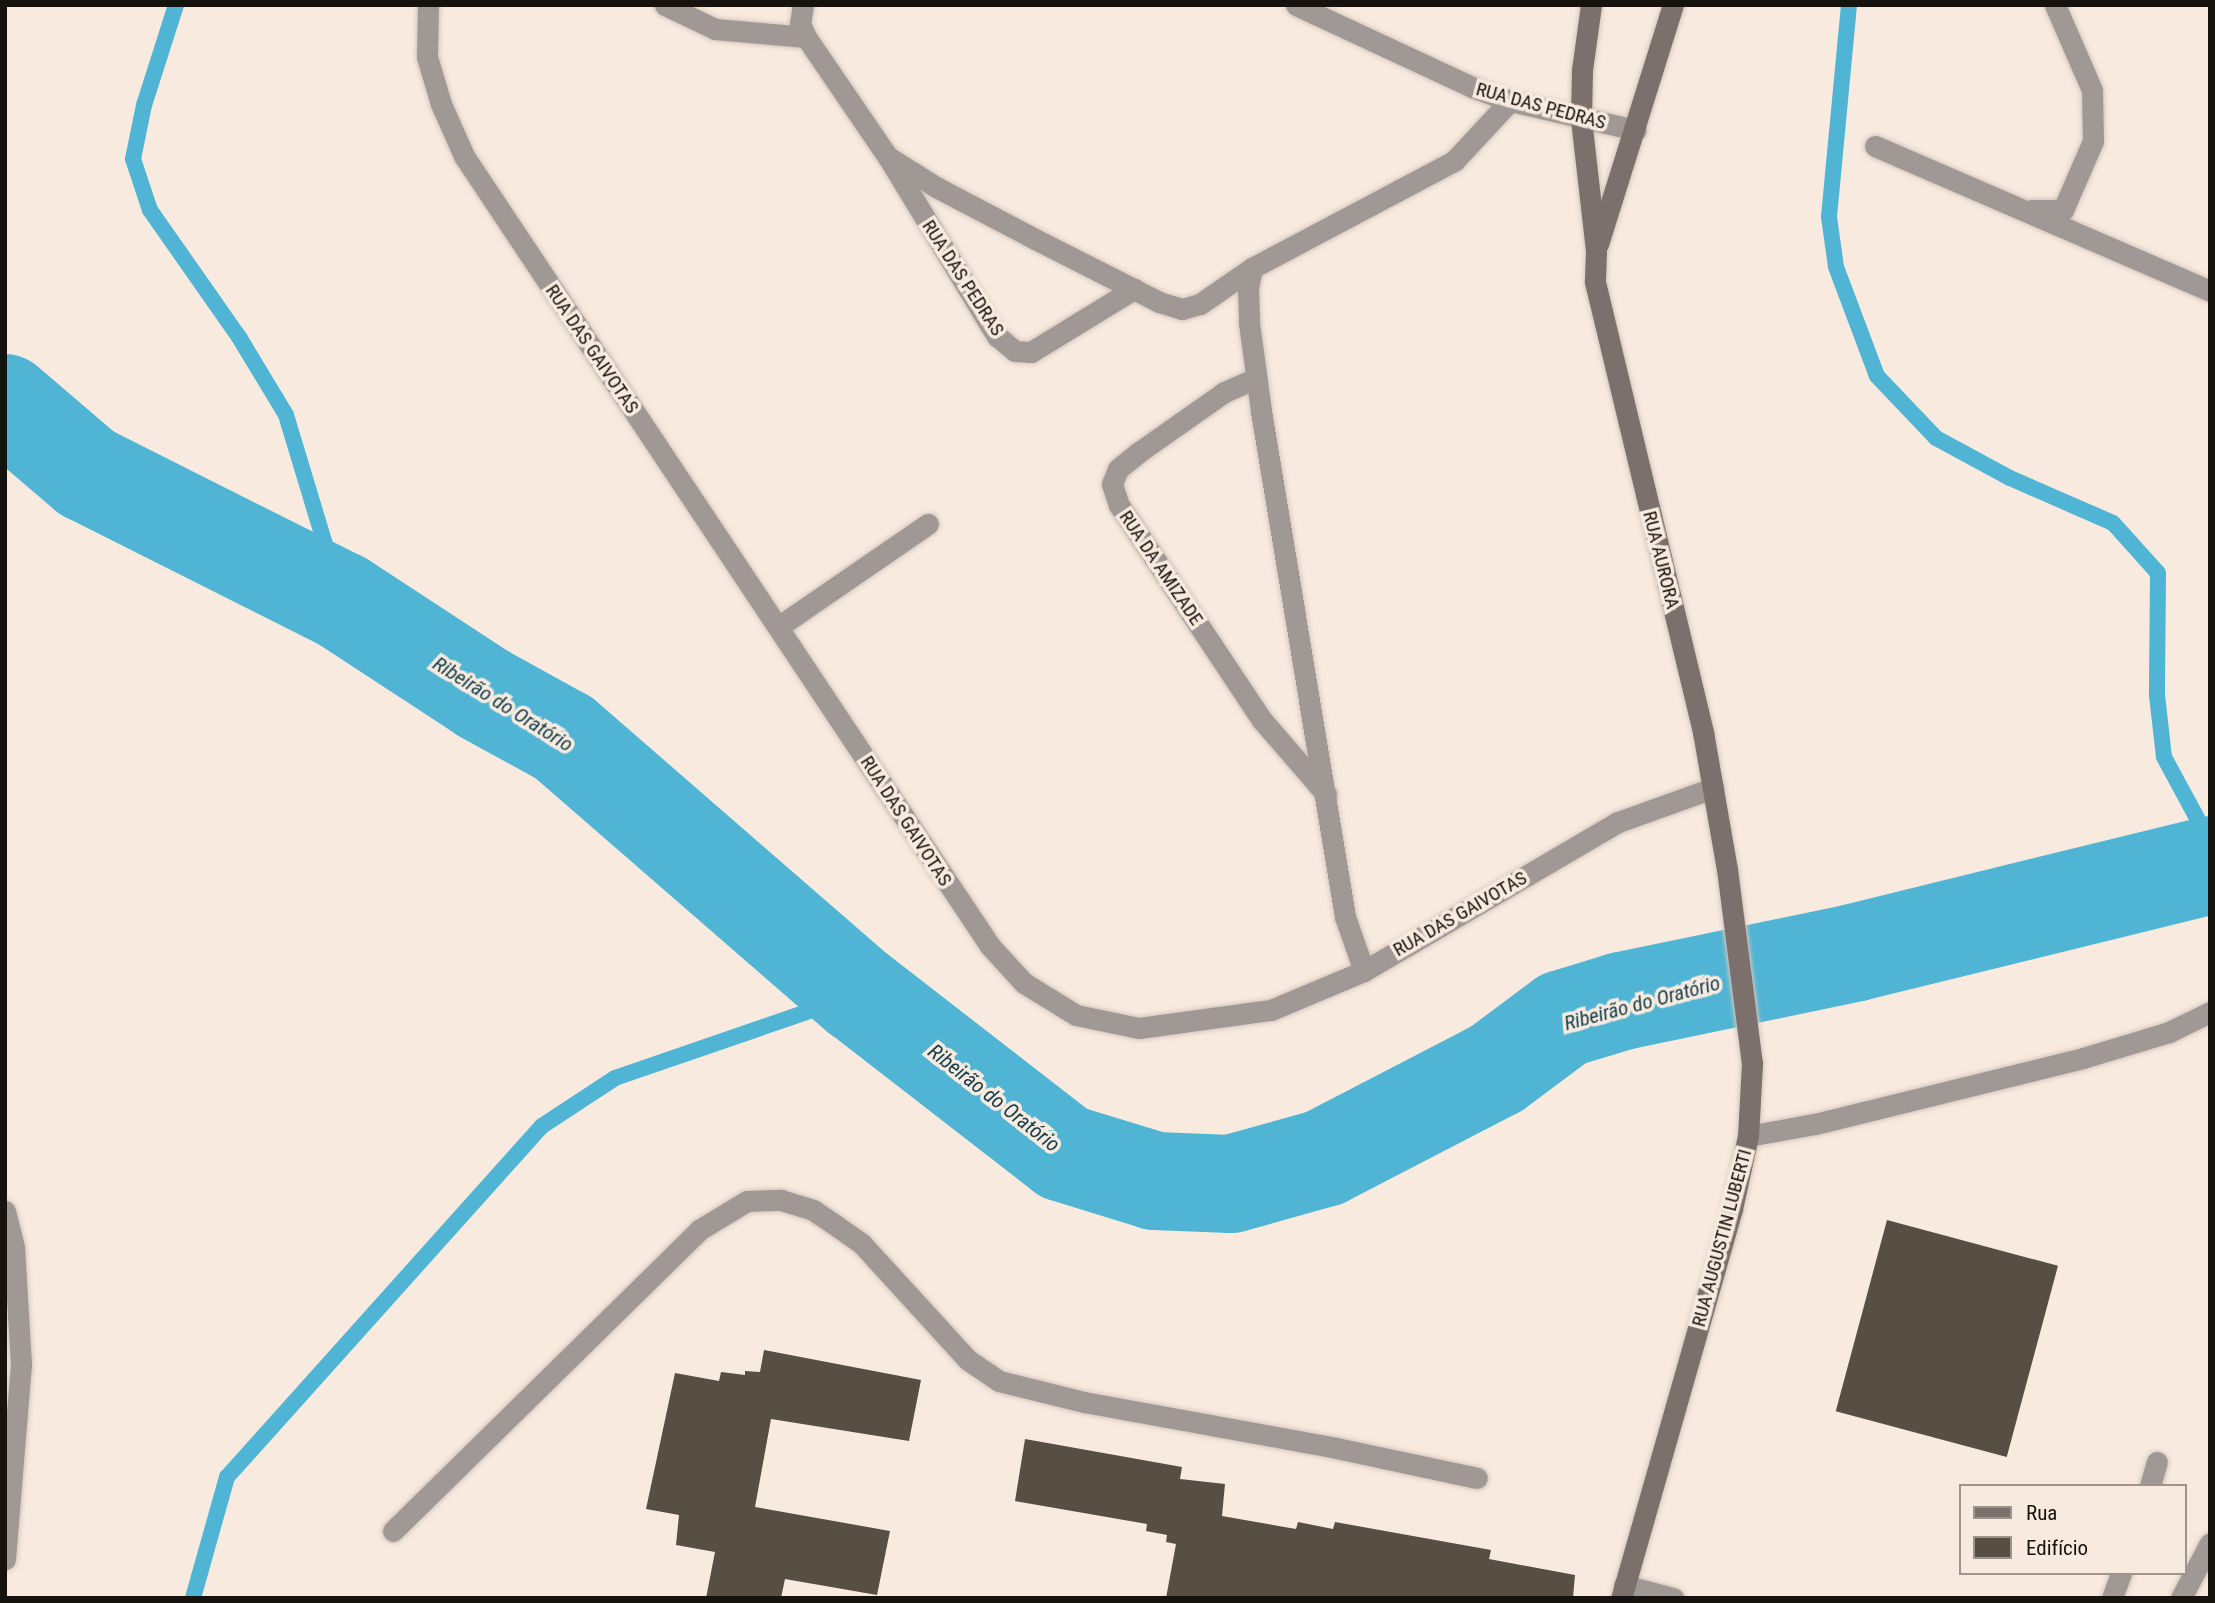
<!DOCTYPE html>
<html>
<head>
<meta charset="utf-8">
<style>
	body { margin:0 }
	#map { position:relative; width:2215px; height:1603px; overflow:hidden; background:#f8eade; font-family:"Roboto Condensed",sans-serif }
	div>[style] { position:absolute }
	[style*='--x'] { left:calc(var(--x)*1px); top:calc(var(--y)*1px); width:calc(var(--w)*1px); rotate:calc(var(--a)*1deg) }
	.stream>* { height:16px; margin:-8px; padding:0 8px; transform-origin:8px; border-radius:8px; background:#50b4d4 }
	.river>* { height:98px; margin:-49px; padding:0 49px; transform-origin:49px; border-radius:49px; background:#50b4d4 }
	.building>* { inset:0; background:#584f44; transform-origin:0 0 }
	.roads { filter:drop-shadow(0 0 2px #d4c7bd) drop-shadow(0 0 2px #d4c7bd) }
	.lane>* { height:21px; margin:-10.5px; padding:0 10.5px; transform-origin:10.5px; border-radius:10.5px; background:#a09895 }
	.street>* { height:21px; margin:-10.5px; padding:0 10.5px; transform-origin:10.5px; border-radius:10.5px; background:#a09895 }
	.secondary>* { height:21px; margin:-10.5px; padding:0 10.5px; transform-origin:10.5px; border-radius:10.5px; background:#7b706c }
	span { translate:-50% -50%; white-space:nowrap; text-align:center; line-height:1.15; -webkit-text-stroke:7px #f8eade; paint-order:stroke }
	.street-label { font-size:19px; color:#16120e }
	.water-label { font-size:21px; color:#123f4d; font-style:italic }
	.frame { position:absolute; inset:0; border:7px solid #16120e; pointer-events:none }
	.legend { position:absolute; left:1959px; top:1484px; width:228px; height:91px; box-sizing:border-box; background:#f8eade; border:2px solid #9e948b; margin:0; padding:9px 12px; list-style:none; font-size:21px; color:#16120e }
	.legend li { display:flex; align-items:center; gap:14px; height:35px }
	.legend b { width:35px; border:2px solid #9e948b }
</style>
</head>
<body>
<div id="map">
	<div class="stream">
		<div style="--x:176;--y:5;--w:105;--a:107.7"></div>
		<div style="--x:144;--y:105;--w:55;--a:101.5"></div>
		<div style="--x:133;--y:159;--w:54;--a:71.6"></div>
		<div style="--x:150;--y:210;--w:155;--a:55"></div>
		<div style="--x:239;--y:337;--w:91;--a:58.9"></div>
		<div style="--x:286;--y:415;--w:194;--a:73.2"></div>
		<div style="--x:1849;--y:5;--w:213;--a:95.4"></div>
		<div style="--x:1829;--y:217;--w:50;--a:82"></div>
		<div style="--x:1836;--y:267;--w:116;--a:69.4"></div>
		<div style="--x:1877;--y:376;--w:86;--a:46.4"></div>
		<div style="--x:1936;--y:438;--w:84;--a:28.4"></div>
		<div style="--x:2010;--y:478;--w:112;--a:23.6"></div>
		<div style="--x:2113;--y:523;--w:67;--a:48"></div>
		<div style="--x:2158;--y:573;--w:122;--a:90.5"></div>
		<div style="--x:2157;--y:695;--w:62;--a:83.6"></div>
		<div style="--x:2164;--y:757;--w:97;--a:61.6"></div>
		<div style="--x:193;--y:1598;--w:126;--a:-74.3"></div>
		<div style="--x:227;--y:1477;--w:472;--a:-48.1"></div>
		<div style="--x:542;--y:1126;--w:87;--a:-33.3"></div>
		<div style="--x:615;--y:1078;--w:258;--a:-19"></div>
	</div>
	<div class="river">
		<div style="--x:5;--y:403;--w:108;--a:40.5"></div>
		<div style="--x:87;--y:473;--w:285;--a:26.7"></div>
		<div style="--x:342;--y:601;--w:170;--a:33.2"></div>
		<div style="--x:484;--y:694;--w:91;--a:28.8"></div>
		<div style="--x:564;--y:738;--w:391;--a:41"></div>
		<div style="--x:859;--y:994;--w:259;--a:37.8"></div>
		<div style="--x:1064;--y:1153;--w:95;--a:17.1"></div>
		<div style="--x:1155;--y:1181;--w:76;--a:2.3"></div>
		<div style="--x:1231;--y:1184;--w:97;--a:-15.6"></div>
		<div style="--x:1324;--y:1158;--w:194;--a:-27.4"></div>
		<div style="--x:1496;--y:1069;--w:84;--a:-36.7"></div>
		<div style="--x:1563;--y:1019;--w:62;--a:-17"></div>
		<div style="--x:1622;--y:1001;--w:236;--a:-11.7"></div>
		<div style="--x:1853;--y:953;--w:368;--a:-13.8"></div>
	</div>
	<div class="building">
		<div style="left:1887px;top:1220px;width:177px;height:198px;rotate:15deg"></div>
		<div style="clip-path:polygon(764px 1350px,921px 1380px,909px 1441px,771px 1419px,755px 1507px,890px 1531px,877px 1595px,785px 1579px,781px 1598px,706px 1598px,715px 1552px,676px 1545px,679px 1515px,646px 1509px,675px 1373px,719px 1381px,721px 1372px,745px 1375px,745px 1371px,760px 1372px)"></div>
		<div style="clip-path:polygon(1025px 1439px,1182px 1467px,1180px 1479px,1225px 1484px,1222px 1516px,1296px 1529px,1298px 1522px,1333px 1529px,1335px 1522px,1491px 1550px,1489px 1559px,1575px 1575px,1573px 1598px,1166px 1598px,1176px 1544px,1166px 1542px,1167px 1535px,1146px 1531px,1147px 1524px,1015px 1501px)"></div>
	</div>
	<div class="roads">
		<div class="lane">
			<div style="--x:1875;--y:146;--w:365;--a:23.4"></div>
			<div style="--x:2031;--y:210;--w:32;--a:0"></div>
			<div style="--x:2063;--y:210;--w:75;--a:-66.5"></div>
			<div style="--x:2093;--y:141;--w:51;--a:-91.1"></div>
			<div style="--x:2092;--y:90;--w:93;--a:-113.5"></div>
			<div style="--x:1748;--y:1136;--w:68;--a:-10.2"></div>
			<div style="--x:1815;--y:1124;--w:276;--a:-13.8"></div>
			<div style="--x:2083;--y:1058;--w:90;--a:-16.8"></div>
			<div style="--x:2169;--y:1032;--w:46;--a:-26"></div>
			<div style="--x:2150;--y:1486;--w:25;--a:-74"></div>
			<div style="--x:393;--y:1531;--w:429;--a:-44.5"></div>
			<div style="--x:699;--y:1230;--w:56;--a:-31.1"></div>
			<div style="--x:747;--y:1201;--w:34;--a:-2"></div>
			<div style="--x:781;--y:1200;--w:34;--a:17"></div>
			<div style="--x:813;--y:1210;--w:30;--a:34"></div>
			<div style="--x:838;--y:1227;--w:29;--a:35"></div>
			<div style="--x:862;--y:1244;--w:157;--a:47.6"></div>
			<div style="--x:968;--y:1360;--w:37;--a:34"></div>
			<div style="--x:999;--y:1381;--w:88;--a:13.9"></div>
			<div style="--x:1084;--y:1402;--w:256;--a:10.3"></div>
			<div style="--x:1336;--y:1448;--w:144;--a:12"></div>
			<div style="--x:2112;--y:1598;--w:27;--a:-70"></div>
			<div style="--x:2181;--y:1598;--w:62;--a:-62.2"></div>
		</div>
		<div class="street">
			<div style="--x:428;--y:5;--w:52;--a:91.1"></div>
			<div style="--x:427;--y:57;--w:49;--a:73.4"></div>
			<div style="--x:441;--y:104;--w:57;--a:66.1"></div>
			<div style="--x:464;--y:156;--w:949;--a:56.34"></div>
			<div style="--x:990;--y:946;--w:50;--a:47.4"></div>
			<div style="--x:1024;--y:983;--w:61;--a:31.6"></div>
			<div style="--x:1076;--y:1015;--w:64;--a:11.7"></div>
			<div style="--x:1139;--y:1028;--w:133;--a:-7.8"></div>
			<div style="--x:1271;--y:1010;--w:101;--a:-22.8"></div>
			<div style="--x:1364;--y:971;--w:294;--a:-30.4"></div>
			<div style="--x:1618;--y:822;--w:101;--a:-19.7"></div>
			<div style="--x:665;--y:5;--w:55;--a:25.6"></div>
			<div style="--x:715;--y:29;--w:91;--a:5"></div>
			<div style="--x:803;--y:5;--w:19;--a:99"></div>
			<div style="--x:800;--y:24;--w:14;--a:65"></div>
			<div style="--x:806;--y:37;--w:145;--a:55.7"></div>
			<div style="--x:888;--y:157;--w:210;--a:58.7"></div>
			<div style="--x:997;--y:336;--w:23;--a:40"></div>
			<div style="--x:1015;--y:351;--w:16;--a:4"></div>
			<div style="--x:1031;--y:352;--w:121;--a:-31.5"></div>
			<div style="--x:1296;--y:5;--w:196;--a:25"></div>
			<div style="--x:1474;--y:88;--w:38;--a:20"></div>
			<div style="--x:1510;--y:101;--w:129;--a:13"></div>
			<div style="--x:888;--y:157;--w:57;--a:32"></div>
			<div style="--x:936;--y:187;--w:112;--a:27.7"></div>
			<div style="--x:1035;--y:239;--w:139;--a:26.9"></div>
			<div style="--x:1159;--y:302;--w:24;--a:17"></div>
			<div style="--x:1182;--y:309;--w:19;--a:-16"></div>
			<div style="--x:1200;--y:304;--w:63;--a:-34.7"></div>
			<div style="--x:1252;--y:268;--w:229;--a:-27.9"></div>
			<div style="--x:1454;--y:161;--w:82;--a:-47"></div>
			<div style="--x:1252;--y:268;--w:21;--a:101"></div>
			<div style="--x:1248;--y:289;--w:34;--a:88"></div>
			<div style="--x:1249;--y:323;--w:89;--a:82.2"></div>
			<div style="--x:1261;--y:411;--w:513;--a:80.57"></div>
			<div style="--x:1345;--y:917;--w:57;--a:70.6"></div>
			<div style="--x:1256;--y:378;--w:36;--a:156"></div>
			<div style="--x:1223;--y:393;--w:103;--a:144.9"></div>
			<div style="--x:1139;--y:452;--w:27;--a:141"></div>
			<div style="--x:1118;--y:469;--w:16;--a:112"></div>
			<div style="--x:1112;--y:484;--w:22;--a:72"></div>
			<div style="--x:1119;--y:505;--w:258;--a:56.4"></div>
			<div style="--x:1262;--y:720;--w:98;--a:49.1"></div>
			<div style="--x:778;--y:627;--w:182;--a:-34.5"></div>
			<div style="--x:5;--y:1211;--w:37;--a:76"></div>
			<div style="--x:14;--y:1247;--w:117;--a:86.6"></div>
			<div style="--x:21;--y:1364;--w:196;--a:94.7"></div>
			<div style="--x:1624;--y:1585;--w:51;--a:14.9"></div>
		</div>
		<div class="secondary">
			<div style="--x:1591;--y:5;--w:66;--a:97.9"></div>
			<div style="--x:1582;--y:70;--w:49;--a:91.2"></div>
			<div style="--x:1581;--y:119;--w:133;--a:83.5"></div>
			<div style="--x:1596;--y:251;--w:31;--a:92"></div>
			<div style="--x:1595;--y:282;--w:463;--a:76.5"></div>
			<div style="--x:1703;--y:732;--w:139;--a:80.1"></div>
			<div style="--x:1727;--y:869;--w:196;--a:82.7"></div>
			<div style="--x:1752;--y:1063;--w:73;--a:93.1"></div>
			<div style="--x:1748;--y:1136;--w:75;--a:102.4"></div>
			<div style="--x:1732;--y:1209;--w:405;--a:105.9"></div>
			<div style="--x:1598;--y:244;--w:250;--a:-72.6"></div>
		</div>
	</div>
	<div class="street-label">
		<span style="left:1541px;top:106px;rotate:15deg">RUA DAS PEDRAS</span>
		<span style="left:963px;top:278px;rotate:57deg">RUA DAS PEDRAS</span>
		<span style="left:592px;top:349px;rotate:56deg">RUA DAS GAIVOTAS</span>
		<span style="left:1661px;top:560px;rotate:76deg">RUA AURORA</span>
		<span style="left:1161px;top:568px;rotate:56deg">RUA DA AMIZADE</span>
		<span style="left:906px;top:821px;rotate:57deg">RUA DAS GAIVOTAS</span>
		<span style="left:1460px;top:914px;rotate:-30deg">RUA DAS GAIVOTAS</span>
		<span style="left:1722px;top:1238px;rotate:-75deg">RUA AUGUSTIN LUBERTI</span>
	</div>
	<div class="water-label">
		<span style="left:503px;top:704px;rotate:32deg">Ribeirão do Oratório</span>
		<span style="left:1642px;top:1003px;rotate:-15deg">Ribeirão do Oratório</span>
		<span style="left:994px;top:1098px;rotate:38deg">Ribeirão do Oratório</span>
	</div>
	<div class="frame"></div>
	<ul class="legend">
	<li><b style="height:9px;background:#7b706c"></b>Rua</li>
	<li><b style="height:19px;background:#584f44"></b>Edifício</li>
	</ul>
</div>
</body>
</html>
